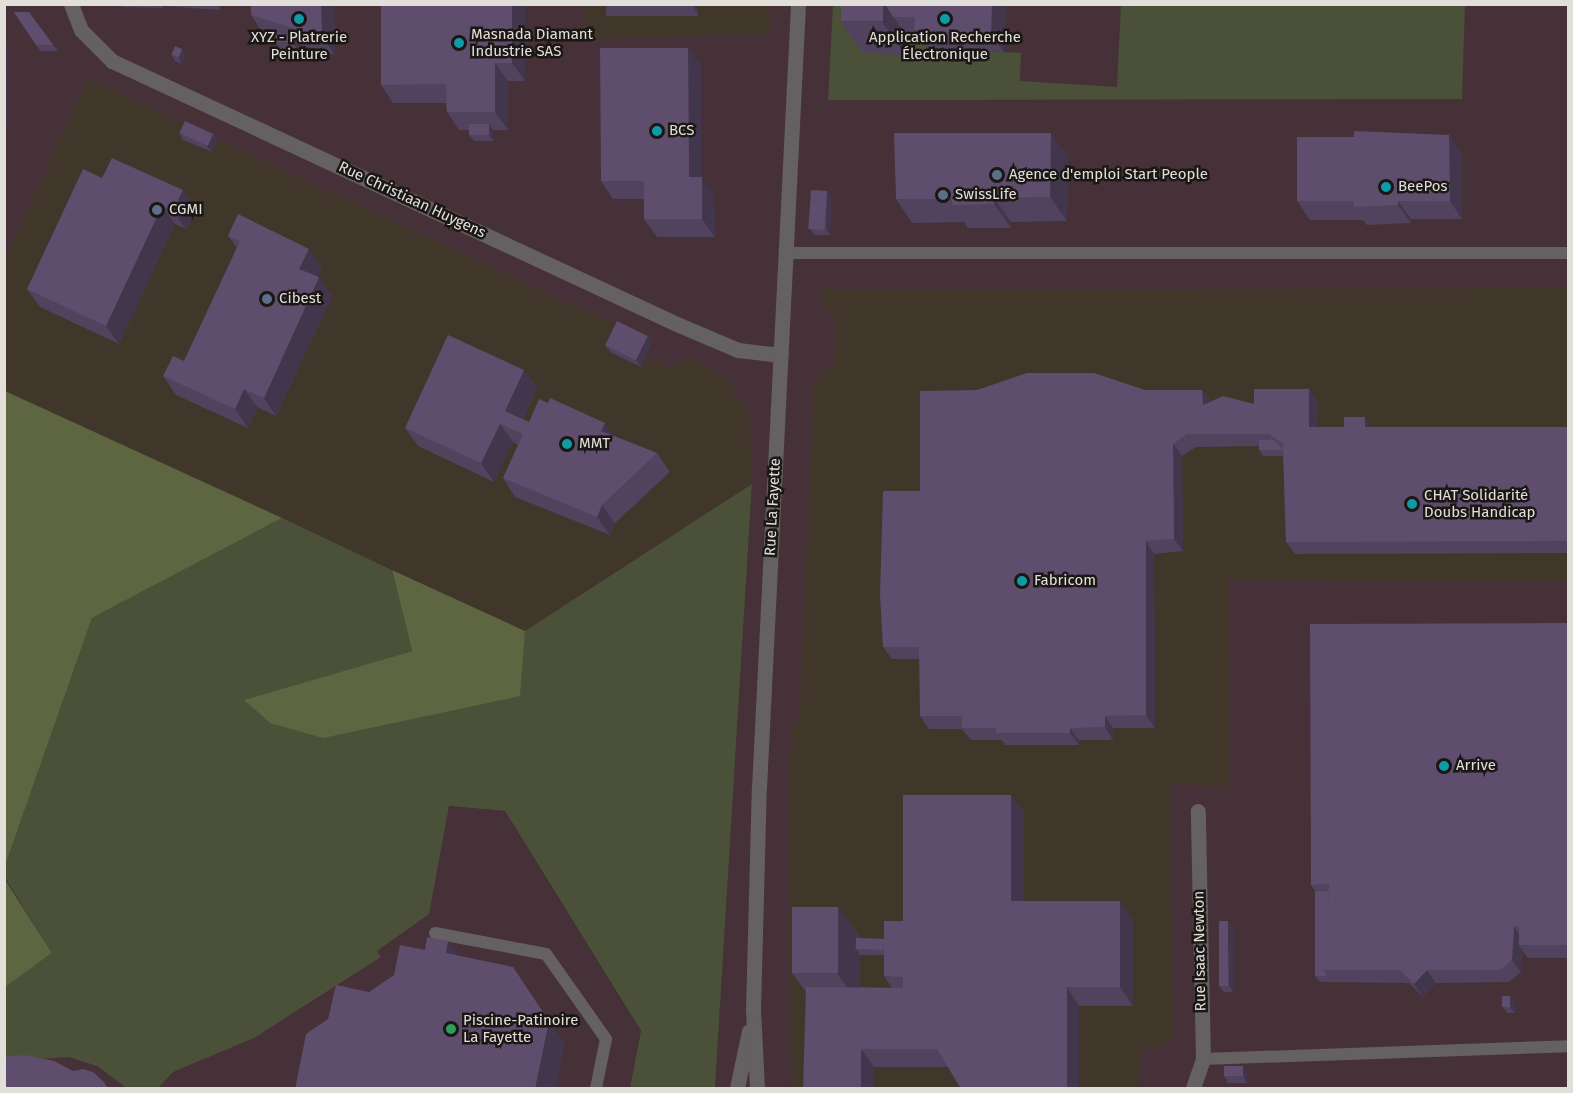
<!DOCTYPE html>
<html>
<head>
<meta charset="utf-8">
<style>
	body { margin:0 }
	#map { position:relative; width:1573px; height:1093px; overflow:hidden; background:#352f28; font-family:"Fira Sans",sans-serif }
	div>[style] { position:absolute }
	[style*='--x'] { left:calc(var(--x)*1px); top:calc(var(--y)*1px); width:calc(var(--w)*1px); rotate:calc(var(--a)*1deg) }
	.commercial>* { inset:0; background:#453137 }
	.built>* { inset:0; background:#41362a }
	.green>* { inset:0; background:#4b5138 }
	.forest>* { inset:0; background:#5d6641 }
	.lane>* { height:12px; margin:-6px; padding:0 6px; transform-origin:6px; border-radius:6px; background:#656061 }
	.street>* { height:15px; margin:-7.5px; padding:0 7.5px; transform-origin:7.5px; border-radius:7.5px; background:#656061 }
	.wall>* { inset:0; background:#51425e; transform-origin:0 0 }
	.shaded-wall>* { inset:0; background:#42364c }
	.building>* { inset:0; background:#5e4d6d; transform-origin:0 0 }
	.dots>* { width:16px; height:16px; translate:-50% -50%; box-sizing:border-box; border:3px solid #1a1715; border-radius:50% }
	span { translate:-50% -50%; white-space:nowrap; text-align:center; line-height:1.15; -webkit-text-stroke:5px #1a1715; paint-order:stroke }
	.poi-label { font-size:15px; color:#e2deda }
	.left { translate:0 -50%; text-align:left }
	.street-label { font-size:15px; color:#e2deda }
	.frame { position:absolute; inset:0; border:6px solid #e2deda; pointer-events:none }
</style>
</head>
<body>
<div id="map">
	<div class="commercial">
		<div style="clip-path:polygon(5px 5px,1568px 5px,1568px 1088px,715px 1088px,752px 485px,525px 631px,5px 391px)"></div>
		<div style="clip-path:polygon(298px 794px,505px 811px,641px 1032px,630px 1088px,5px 1088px,4px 1002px)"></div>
	</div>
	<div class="built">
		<div style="clip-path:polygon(585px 5px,770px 5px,769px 34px,584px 39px)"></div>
		<div style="clip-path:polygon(88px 79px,652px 342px,646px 357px,670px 368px,687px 358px,727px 378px,750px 417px,752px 484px,525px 631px,5px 391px,5px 258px)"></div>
		<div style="clip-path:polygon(1568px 288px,1568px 582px,1228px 580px,1230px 786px,1171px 784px,1173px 1037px,1158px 1048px,1142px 1050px,1138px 1088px,791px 1088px,788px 785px,792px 727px,799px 722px,814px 386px,820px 372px,836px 365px,835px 316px,821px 304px,821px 290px)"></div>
	</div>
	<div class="green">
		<div style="clip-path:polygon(833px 5px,865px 5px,905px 55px,907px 35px,928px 36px,927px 49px,1021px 53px,1020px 81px,1117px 87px,1121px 5px,1465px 5px,1462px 99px,828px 100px)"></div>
		<div style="clip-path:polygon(752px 484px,715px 1088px,630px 1088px,641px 1031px,505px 811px,449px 806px,429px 914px,377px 951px,381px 957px,254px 1038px,173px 1072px,158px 1088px,127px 1088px,97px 1066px,69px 1057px,25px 1060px,5px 1075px,4px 987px,52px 953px,5px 878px,5px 866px,92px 618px,282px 518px,392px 570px,412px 651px,245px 700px,270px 723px,519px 696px,525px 631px)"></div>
	</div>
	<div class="forest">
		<div style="clip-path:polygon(5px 391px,282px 518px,92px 618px,5px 866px)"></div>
		<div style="clip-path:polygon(392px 570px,525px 631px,520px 696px,323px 738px,270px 723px,244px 700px,412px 651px)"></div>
		<div style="clip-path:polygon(4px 878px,52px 953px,5px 987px,4px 987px)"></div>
	</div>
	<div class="lane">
		<div style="--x:787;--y:253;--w:781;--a:0"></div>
		<div style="--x:435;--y:933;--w:113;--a:10.7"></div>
		<div style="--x:546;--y:954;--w:104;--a:54.8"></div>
		<div style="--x:606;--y:1039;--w:50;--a:101.5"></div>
		<div style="--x:1203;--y:1059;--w:365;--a:-2"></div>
	</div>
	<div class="street">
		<div style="--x:71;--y:4;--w:28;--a:69"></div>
		<div style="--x:81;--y:30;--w:44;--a:45"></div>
		<div style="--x:112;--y:61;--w:625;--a:24.97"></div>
		<div style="--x:679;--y:325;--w:64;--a:23"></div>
		<div style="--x:738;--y:350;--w:43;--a:6.6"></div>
		<div style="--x:737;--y:1088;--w:58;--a:-78.1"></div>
		<div style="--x:757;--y:1088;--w:78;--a:-92.9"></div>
		<div style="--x:753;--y:1010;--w:222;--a:-88.5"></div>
		<div style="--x:759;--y:788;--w:785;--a:-87.15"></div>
		<div style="--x:1193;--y:1088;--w:31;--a:-71"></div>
		<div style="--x:1203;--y:1059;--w:248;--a:-91.2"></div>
	</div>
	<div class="wall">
		<div style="clip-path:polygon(120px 4px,220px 4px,220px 10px,163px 6px,163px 8px,122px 7px)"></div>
		<div style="clip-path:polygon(334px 4px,335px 55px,298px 44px,297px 48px,280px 49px,275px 42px,276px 37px,263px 33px,251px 15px)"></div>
		<div style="clip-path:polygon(381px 4px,525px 4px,525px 81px,508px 81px,508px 130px,493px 130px,493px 141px,474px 141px,469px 135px,469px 130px,459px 130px,447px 112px,446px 103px,393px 103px,381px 85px)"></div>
		<div style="left:606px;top:4px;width:92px;height:12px"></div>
		<div style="clip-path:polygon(1006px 4px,1004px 52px,927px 49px,917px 35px,906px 35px,905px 55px,863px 53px,840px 21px)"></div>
		<div style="clip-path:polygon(14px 12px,29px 12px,58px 51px,40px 51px)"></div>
		<div style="clip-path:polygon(688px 48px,701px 66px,701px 177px,714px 196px,715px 237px,657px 237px,644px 219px,644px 199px,613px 199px,601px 181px)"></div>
		<div style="clip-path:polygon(171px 54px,186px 55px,182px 64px,175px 61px)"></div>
		<div style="clip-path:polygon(179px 133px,213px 134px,217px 140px,212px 152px,183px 140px)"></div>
		<div style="clip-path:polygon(1449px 135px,1462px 154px,1462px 219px,1411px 219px,1411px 223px,1367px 225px,1363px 220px,1310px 220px,1297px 201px,1354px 137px)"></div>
		<div style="clip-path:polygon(1068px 156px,1067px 221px,1011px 222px,1011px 228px,968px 228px,964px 222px,912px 223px,896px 199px)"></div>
		<div style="clip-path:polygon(102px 178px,196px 209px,186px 229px,175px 224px,119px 344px,40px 307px,27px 289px)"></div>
		<div style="clip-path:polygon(827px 191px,831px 197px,830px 235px,815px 235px,810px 229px)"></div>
		<div style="clip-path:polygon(228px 236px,322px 267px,317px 277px,332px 296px,276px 416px,257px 407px,248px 428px,176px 395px,163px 376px,184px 361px,237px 248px)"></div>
		<div style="clip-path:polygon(648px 336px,652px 342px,641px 367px,610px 352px,605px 345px)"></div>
		<div style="clip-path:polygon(524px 370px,537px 388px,523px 419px,529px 422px,614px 436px,657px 453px,670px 472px,615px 523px,610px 535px,515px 497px,503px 478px,518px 445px,513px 442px,494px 482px,418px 446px,405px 428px)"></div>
		<div style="clip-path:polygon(1309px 389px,1318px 402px,1317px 427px,1344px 427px,1365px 417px,1369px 423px,1369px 427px,1569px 427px,1569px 553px,1295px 554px,1286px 542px,1283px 456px,1263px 456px,1259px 450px,1259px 446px,1196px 447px,1182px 456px,1183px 551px,1154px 554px,1155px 728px,1113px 728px,1113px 740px,1079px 740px,1079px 745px,1005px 745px,1002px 740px,971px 740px,962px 729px,929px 729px,920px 716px,920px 659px,892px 659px,883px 647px,920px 491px,1145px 390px,1202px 390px,1211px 402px,1254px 404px)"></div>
		<div style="clip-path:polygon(1569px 623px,1569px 958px,1528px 958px,1522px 950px,1521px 972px,1509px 982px,1436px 983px,1423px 997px,1409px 983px,1320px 982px,1315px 976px,1315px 891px,1311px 885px)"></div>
		<div style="clip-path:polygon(evenodd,1011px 795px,1024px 813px,1024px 901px,1133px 919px,1133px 1006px,1079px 1006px,948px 1067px,874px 1067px,806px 992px,792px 973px,838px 907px,860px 938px,884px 939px,903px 921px,1011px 795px,860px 955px,884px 955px,884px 976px,892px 988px,860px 987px,860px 955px)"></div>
		<div style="clip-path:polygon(1233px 927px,1233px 992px,1224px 992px,1219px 986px)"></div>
		<div style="clip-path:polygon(1510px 996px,1515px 1002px,1515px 1013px,1507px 1013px,1503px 1007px)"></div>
		<div style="clip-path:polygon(1243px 1066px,1247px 1072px,1247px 1083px,1228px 1083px,1224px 1076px)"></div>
	</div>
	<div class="shaded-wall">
		<div style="clip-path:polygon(321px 4px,334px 4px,335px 55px,322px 37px)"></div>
		<div style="clip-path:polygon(512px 4px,525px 4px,525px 81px,512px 63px)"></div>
		<div style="clip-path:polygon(692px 4px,698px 4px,698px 14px)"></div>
		<div style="clip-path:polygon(864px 4px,886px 4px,886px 6px,906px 35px,905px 55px,883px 23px)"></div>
		<div style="clip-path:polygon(992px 4px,1006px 4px,1004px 52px,991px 34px)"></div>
		<div style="clip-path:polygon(294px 37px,298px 44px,297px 48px,292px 42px)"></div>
		<div style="clip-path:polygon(4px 42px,8px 47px,7px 126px,4px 122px)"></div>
		<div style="clip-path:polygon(688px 48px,701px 66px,701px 196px,689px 177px)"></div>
		<div style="clip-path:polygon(182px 49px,186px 55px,182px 64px,178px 57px)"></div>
		<div style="clip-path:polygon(495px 63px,508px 81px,508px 130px,495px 112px)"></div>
		<div style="clip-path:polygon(489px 124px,493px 130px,493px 141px,489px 134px)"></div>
		<div style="clip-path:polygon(1051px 133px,1068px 156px,1067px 221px,1050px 197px)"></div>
		<div style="clip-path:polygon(213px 134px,217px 140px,212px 152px,207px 146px)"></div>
		<div style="clip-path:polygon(1449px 135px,1462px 154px,1462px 219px,1450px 201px)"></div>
		<div style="clip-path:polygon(702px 177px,714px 196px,715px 237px,702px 219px)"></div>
		<div style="clip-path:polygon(183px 190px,196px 209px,186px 229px,173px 211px)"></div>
		<div style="clip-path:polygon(827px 191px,831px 197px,830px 235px,826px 229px)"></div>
		<div style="clip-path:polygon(994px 198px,1011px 222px,1011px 228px,994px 204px)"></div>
		<div style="clip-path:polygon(1398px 201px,1411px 219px,1411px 223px,1398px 205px)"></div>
		<div style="clip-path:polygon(162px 206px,175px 224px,119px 344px,106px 326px)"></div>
		<div style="clip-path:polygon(309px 249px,322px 267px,312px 288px,299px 269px)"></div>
		<div style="clip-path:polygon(319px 277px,332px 296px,276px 416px,264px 398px)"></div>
		<div style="clip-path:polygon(648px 336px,652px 342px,641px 367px,636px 360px)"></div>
		<div style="clip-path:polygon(524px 370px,537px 388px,518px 429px,505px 411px)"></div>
		<div style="clip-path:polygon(244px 389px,257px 407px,248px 428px,235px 409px)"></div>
		<div style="clip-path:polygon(1309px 389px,1318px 402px,1317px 440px,1309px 427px)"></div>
		<div style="clip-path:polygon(1202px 390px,1211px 402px,1203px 405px)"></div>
		<div style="clip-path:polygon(1365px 417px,1369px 423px,1369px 439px,1364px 433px)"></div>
		<div style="clip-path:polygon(605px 423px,617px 442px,601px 431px)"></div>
		<div style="clip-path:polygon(500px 424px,513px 442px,494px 482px,481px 463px)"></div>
		<div style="clip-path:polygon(1173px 444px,1182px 456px,1183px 551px,1174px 539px)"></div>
		<div style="clip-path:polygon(602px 505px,615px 523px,610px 535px,597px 517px)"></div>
		<div style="clip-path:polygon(1146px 541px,1154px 554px,1155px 728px,1146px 715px)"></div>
		<div style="clip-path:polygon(1105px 716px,1113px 728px,1113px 740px,1105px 727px)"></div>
		<div style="clip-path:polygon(1070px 728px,1079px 740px,1079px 745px,1070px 733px)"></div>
		<div style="clip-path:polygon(1011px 795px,1024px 813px,1024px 919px,1011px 901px)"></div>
		<div style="clip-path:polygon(1120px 901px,1133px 919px,1133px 1006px,1120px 987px)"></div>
		<div style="clip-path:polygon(838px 907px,860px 939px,856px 949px,860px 955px,860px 1005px,837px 973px)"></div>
		<div style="clip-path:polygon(1228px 921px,1233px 927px,1233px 992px,1229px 986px)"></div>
		<div style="clip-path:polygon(1514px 927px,1523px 939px,1519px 945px,1522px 950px,1521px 972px,1512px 960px)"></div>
		<div style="clip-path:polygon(448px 941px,465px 964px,446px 953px)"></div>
		<div style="clip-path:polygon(513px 967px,565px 1044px,556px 1089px,535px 1089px)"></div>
		<div style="clip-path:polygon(1427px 970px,1436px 983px,1423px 997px,1414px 984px)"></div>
		<div style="clip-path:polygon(1067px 987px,1079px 1006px,1079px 1089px,1067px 1089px)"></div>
		<div style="clip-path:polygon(1510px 996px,1515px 1002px,1515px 1013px,1510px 1007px)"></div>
		<div style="clip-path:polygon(861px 1049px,874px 1067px,873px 1089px,861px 1089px)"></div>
		<div style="clip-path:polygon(1243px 1066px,1247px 1072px,1247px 1083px,1243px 1076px)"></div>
	</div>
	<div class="building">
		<div style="clip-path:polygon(251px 4px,321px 4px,322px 37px,251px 15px)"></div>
		<div style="clip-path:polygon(381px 4px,512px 4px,512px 63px,495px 63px,495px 112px,447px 112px,446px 84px,381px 85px)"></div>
		<div style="left:841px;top:4px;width:42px;height:17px"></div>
		<div style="clip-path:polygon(885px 4px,992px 4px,991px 34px,914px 30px,915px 17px,893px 17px)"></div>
		<div style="clip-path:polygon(14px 12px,29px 12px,53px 45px,36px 45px)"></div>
		<div style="clip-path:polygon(277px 32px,294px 37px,292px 42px,275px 42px)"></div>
		<div style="left:175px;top:46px;width:8px;height:9px;rotate:23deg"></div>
		<div style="clip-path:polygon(600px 48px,688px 48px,689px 177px,702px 177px,702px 219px,644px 219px,644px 181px,601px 181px)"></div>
		<div style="left:185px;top:121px;width:31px;height:13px;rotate:25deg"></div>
		<div style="left:469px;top:124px;width:20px;height:11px"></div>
		<div style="clip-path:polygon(1354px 131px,1449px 135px,1450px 201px,1398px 201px,1398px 205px,1354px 207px,1354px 201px,1297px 201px,1297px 137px,1354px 137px)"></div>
		<div style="clip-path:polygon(894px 133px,1051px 133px,1050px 197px,994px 198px,994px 204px,952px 205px,952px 199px,896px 199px)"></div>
		<div style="clip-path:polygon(112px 158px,183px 190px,173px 211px,162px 206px,106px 326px,27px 289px,83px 169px,102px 178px)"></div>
		<div style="left:811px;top:190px;width:16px;height:39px;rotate:4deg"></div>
		<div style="clip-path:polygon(238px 214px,309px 249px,299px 269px,319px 277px,264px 398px,244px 389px,235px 409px,163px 376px,173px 356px,184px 361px,240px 241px,228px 236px)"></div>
		<div style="left:617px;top:321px;width:34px;height:27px;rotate:26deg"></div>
		<div style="clip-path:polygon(448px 335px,524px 370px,505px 411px,529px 422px,539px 399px,548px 403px,550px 398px,605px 423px,601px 431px,657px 453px,602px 505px,597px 517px,503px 478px,523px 434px,500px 424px,481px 463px,405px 428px)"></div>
		<div style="clip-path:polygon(1027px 373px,1094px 373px,1145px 390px,1202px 390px,1203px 405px,1223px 396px,1254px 404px,1254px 389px,1309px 389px,1309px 427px,1569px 427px,1569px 541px,1286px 542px,1283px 444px,1269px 434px,1187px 434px,1173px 444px,1174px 539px,1146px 541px,1146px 715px,1105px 716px,1105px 727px,1070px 728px,1070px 733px,996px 733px,996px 728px,962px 728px,962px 716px,920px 716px,919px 647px,883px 647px,880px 595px,883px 491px,920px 491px,920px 391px,977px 390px)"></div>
		<div style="left:1344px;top:417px;width:21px;height:10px"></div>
		<div style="clip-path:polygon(1259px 440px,1274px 440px,1283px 450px,1259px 450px)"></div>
		<div style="clip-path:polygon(1569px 623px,1569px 945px,1519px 945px,1519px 926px,1514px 927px,1512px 960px,1500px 970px,1427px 970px,1414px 984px,1400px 970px,1323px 970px,1323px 904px,1328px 904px,1329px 884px,1311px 885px,1310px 624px)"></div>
		<div style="clip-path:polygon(903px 795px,1011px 795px,1011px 901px,1120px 901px,1120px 987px,1067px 987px,1067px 1089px,961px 1089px,937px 1049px,861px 1049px,861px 1089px,803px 1089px,806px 987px,903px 988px,903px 977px,884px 976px,884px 921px,903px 921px)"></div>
		<div style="clip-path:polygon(1315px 891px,1329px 891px,1328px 904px,1323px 904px,1323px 970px,1327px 976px,1315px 976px)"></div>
		<div style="left:792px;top:907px;width:46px;height:66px"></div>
		<div style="left:1219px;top:921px;width:9px;height:65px"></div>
		<div style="clip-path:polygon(427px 937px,448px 941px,446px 953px,513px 967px,549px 1021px,535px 1089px,295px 1089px,306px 1034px,328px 1019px,336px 985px,369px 992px,394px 975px,400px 945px,425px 950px)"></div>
		<div style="left:856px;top:938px;width:28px;height:11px;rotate:2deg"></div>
		<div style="left:1502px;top:996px;width:8px;height:11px"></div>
		<div style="clip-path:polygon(25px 1055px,54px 1061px,73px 1071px,83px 1069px,93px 1072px,104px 1082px,108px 1089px,4px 1089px,4px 1057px)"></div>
		<div style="left:1224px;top:1066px;width:19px;height:10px"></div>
	</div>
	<div class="dots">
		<div style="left:299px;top:19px;background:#0f9aa8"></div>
		<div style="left:945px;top:19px;background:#0f9aa8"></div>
		<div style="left:459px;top:43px;background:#0f9aa8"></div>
		<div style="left:657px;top:131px;background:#0f9aa8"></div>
		<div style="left:997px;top:175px;background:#5c6f8a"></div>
		<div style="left:1386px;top:187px;background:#0f9aa8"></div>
		<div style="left:943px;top:195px;background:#5c6f8a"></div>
		<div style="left:157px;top:210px;background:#5c6f8a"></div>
		<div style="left:267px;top:299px;background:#5c6f8a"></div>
		<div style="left:567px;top:444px;background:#0f9aa8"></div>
		<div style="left:1412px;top:504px;background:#0f9aa8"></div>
		<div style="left:1022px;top:581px;background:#0f9aa8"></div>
		<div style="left:1444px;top:766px;background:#0f9aa8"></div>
		<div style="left:451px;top:1029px;background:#2e9e5b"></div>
	</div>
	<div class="poi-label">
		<span class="left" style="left:471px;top:43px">Masnada Diamant<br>Industrie SAS</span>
		<span style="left:299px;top:46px">XYZ - Platrerie<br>Peinture</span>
		<span style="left:945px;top:46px">Application Recherche<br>Électronique</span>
		<span class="left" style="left:669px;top:131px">BCS</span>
		<span class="left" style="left:1009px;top:175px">Agence d'emploi Start People</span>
		<span class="left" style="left:1398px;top:187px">BeePos</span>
		<span class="left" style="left:955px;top:195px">SwissLife</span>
		<span class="left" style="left:169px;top:210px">CGMI</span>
		<span class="left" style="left:279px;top:299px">Cibest</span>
		<span class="left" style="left:579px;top:444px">MMT</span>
		<span class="left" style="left:1424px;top:504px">CHAT Solidarité<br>Doubs Handicap</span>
		<span class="left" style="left:1034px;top:581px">Fabricom</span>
		<span class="left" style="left:1456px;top:766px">Arrive</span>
		<span class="left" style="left:463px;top:1029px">Piscine-Patinoire<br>La Fayette</span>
	</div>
	<div class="street-label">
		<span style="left:412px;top:200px;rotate:25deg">Rue Christiaan Huygens</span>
		<span style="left:773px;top:507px;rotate:-87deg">Rue La Fayette</span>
		<span style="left:1200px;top:951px;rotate:-91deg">Rue Isaac Newton</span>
	</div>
	<div class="frame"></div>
</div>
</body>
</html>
